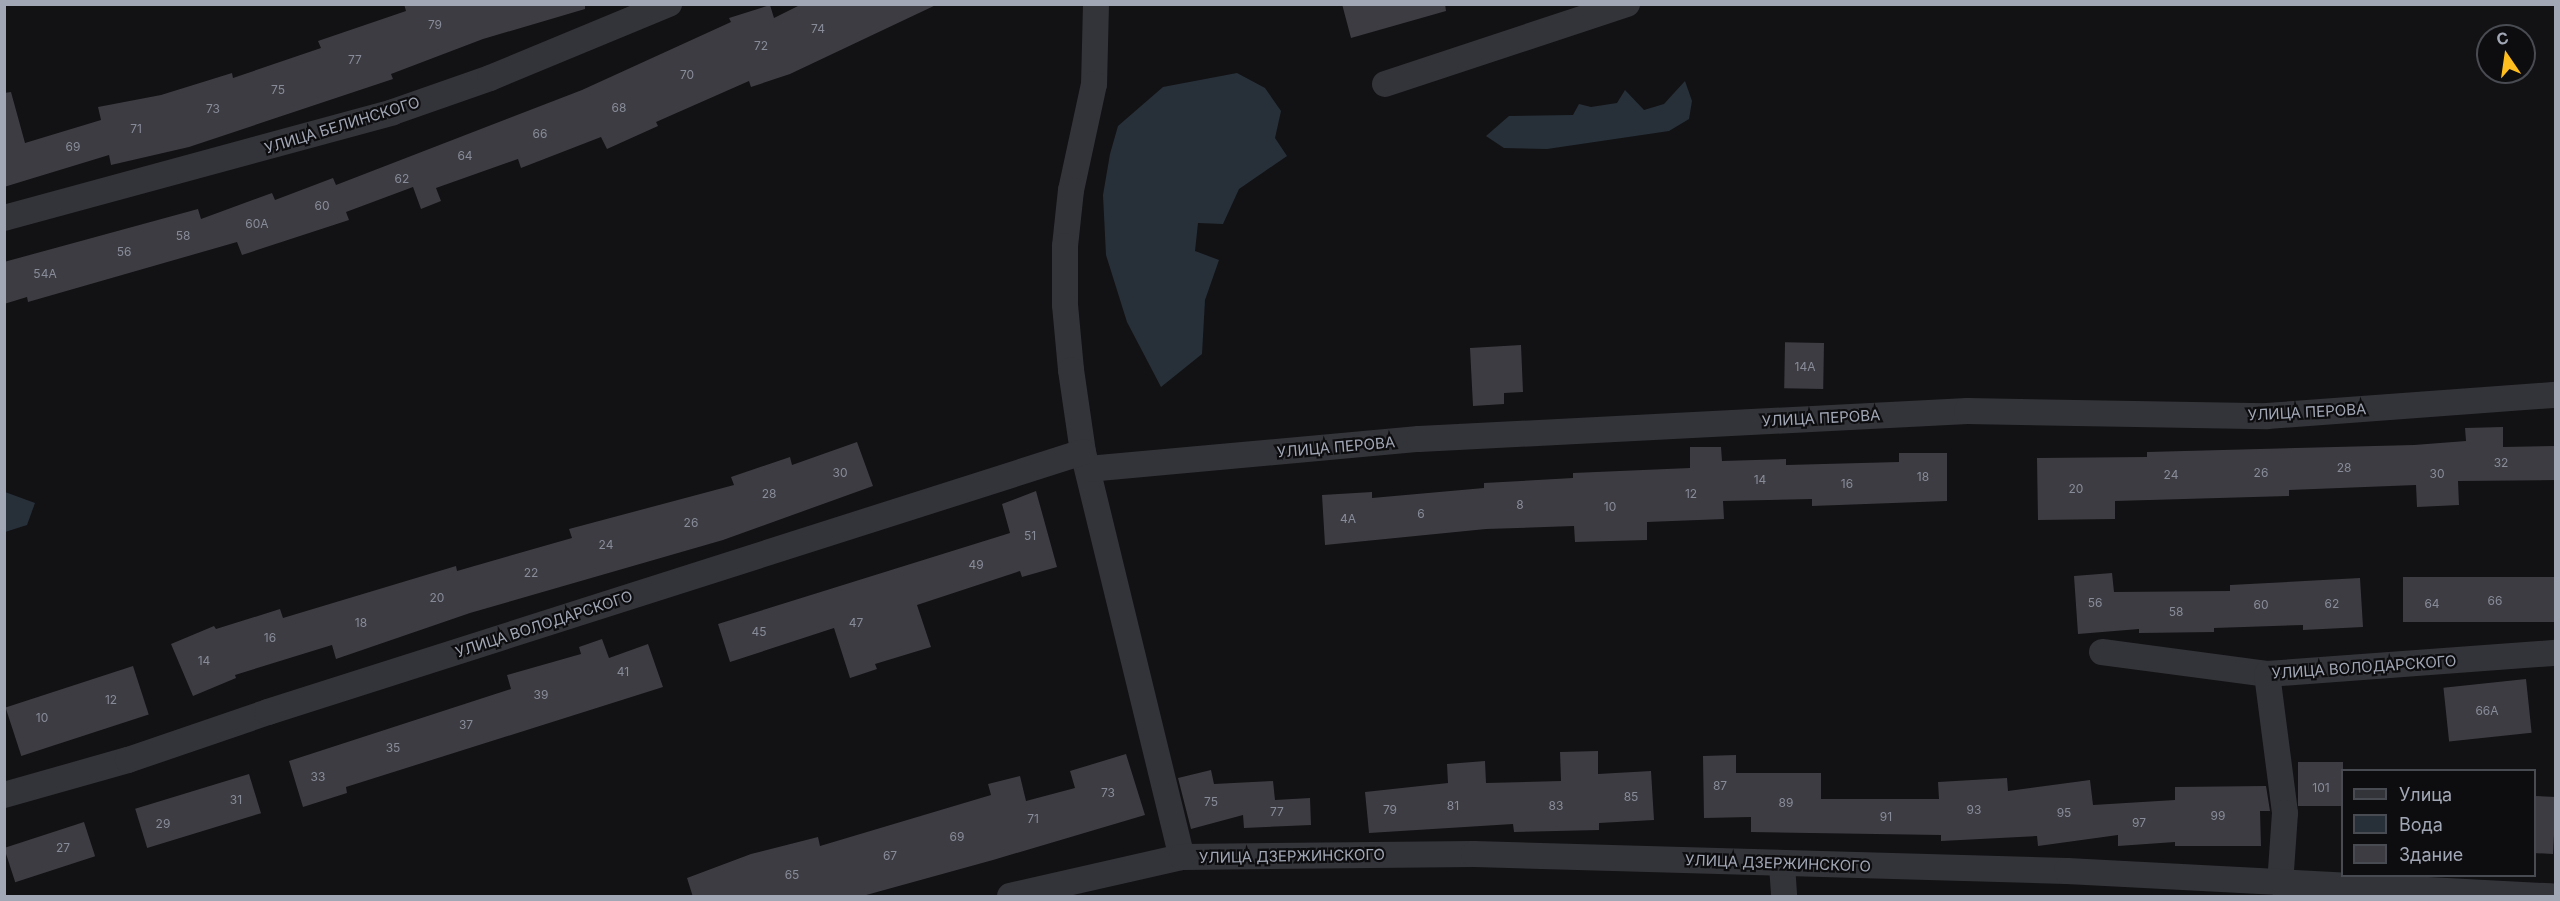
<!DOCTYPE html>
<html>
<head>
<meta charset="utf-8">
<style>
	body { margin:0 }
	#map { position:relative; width:2560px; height:901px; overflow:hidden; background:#121214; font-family:Inter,sans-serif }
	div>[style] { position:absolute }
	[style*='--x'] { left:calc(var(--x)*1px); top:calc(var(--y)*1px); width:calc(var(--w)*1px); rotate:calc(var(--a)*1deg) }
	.water>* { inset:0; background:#273039 }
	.building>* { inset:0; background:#3c3c42; transform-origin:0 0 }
	.street>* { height:26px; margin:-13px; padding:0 13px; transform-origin:13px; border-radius:13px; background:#333439 }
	span { translate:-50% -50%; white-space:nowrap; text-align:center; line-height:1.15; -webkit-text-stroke:4.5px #0d0d0f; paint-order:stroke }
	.number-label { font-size:12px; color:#888c99 }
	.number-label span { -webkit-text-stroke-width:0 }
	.street-label { font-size:15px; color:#a2a7b6 }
	.frame { position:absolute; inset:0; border:6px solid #a2a7b6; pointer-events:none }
	.legend { position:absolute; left:2341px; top:769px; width:195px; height:108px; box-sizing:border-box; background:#0d0d0f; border:2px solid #494b52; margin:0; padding:8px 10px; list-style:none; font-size:18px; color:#a2a7b6 }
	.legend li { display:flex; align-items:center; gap:12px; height:30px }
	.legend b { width:30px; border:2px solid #494b52 }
	.north { position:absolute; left:2476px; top:24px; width:60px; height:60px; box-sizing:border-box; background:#0d0d0f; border:2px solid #494b52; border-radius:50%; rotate:347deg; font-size:16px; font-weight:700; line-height:24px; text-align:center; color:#a2a7b6 }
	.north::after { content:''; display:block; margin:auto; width:21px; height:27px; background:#ffbe1f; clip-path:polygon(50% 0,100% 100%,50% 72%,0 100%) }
</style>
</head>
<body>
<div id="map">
	<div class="water">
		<div style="clip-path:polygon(1237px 73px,1265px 88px,1281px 111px,1275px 138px,1287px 156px,1239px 189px,1223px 224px,1198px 223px,1195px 251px,1219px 260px,1205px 300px,1202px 354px,1161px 387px,1127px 322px,1106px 255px,1103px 195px,1110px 154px,1118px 126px,1163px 87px)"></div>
		<div style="clip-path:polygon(1685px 81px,1692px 101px,1689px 119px,1669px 131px,1547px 149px,1504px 148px,1486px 136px,1509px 116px,1573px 115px,1579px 104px,1591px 107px,1617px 103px,1625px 90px,1644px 110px,1664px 104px)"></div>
		<div style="clip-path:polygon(5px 492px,35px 503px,27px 525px,5px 532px)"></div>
	</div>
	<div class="building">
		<div style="clip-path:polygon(404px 4px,585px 4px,585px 9px,483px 39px,391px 74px,393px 79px,189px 147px,111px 165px,109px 155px,4px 187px,4px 93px,11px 92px,25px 143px,101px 120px,98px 107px,161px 95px,232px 73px,233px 78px,321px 48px,318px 41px,406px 11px)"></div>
		<div style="clip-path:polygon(802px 4px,938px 4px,790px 74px,751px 87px,749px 81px,656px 122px,658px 126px,607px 149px,601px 137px,521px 168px,518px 159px,436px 188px,441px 201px,421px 209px,413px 187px,346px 212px,349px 220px,242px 255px,237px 242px,28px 302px,27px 297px,4px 304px,4px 262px,198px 209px,201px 219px,272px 193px,275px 200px,333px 178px,336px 185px,582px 90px,731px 22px,729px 18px,770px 5px,774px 18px)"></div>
		<div style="clip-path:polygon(1342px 4px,1445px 4px,1446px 11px,1351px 38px)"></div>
		<div style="left:1824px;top:343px;width:46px;height:39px;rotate:91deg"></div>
		<div style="clip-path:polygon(1521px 345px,1523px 392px,1504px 393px,1504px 404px,1473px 406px,1470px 348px)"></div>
		<div style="clip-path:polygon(2503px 427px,2503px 447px,2556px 446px,2556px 480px,2458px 481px,2459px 505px,2417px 507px,2416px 485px,2289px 490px,2289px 496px,2115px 501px,2115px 519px,2038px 520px,2037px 458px,2147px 457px,2147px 452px,2414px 445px,2466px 441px,2465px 428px)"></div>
		<div style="clip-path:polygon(857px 442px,873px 486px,723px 540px,470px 613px,336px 659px,332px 645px,235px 675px,236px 678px,193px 696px,171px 644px,214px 626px,216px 629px,280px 609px,283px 618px,456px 566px,457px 571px,572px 538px,569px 529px,734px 485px,731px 477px,790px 457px,792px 465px)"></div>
		<div style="clip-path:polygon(1690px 447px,1721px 447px,1722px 461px,1786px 459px,1786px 465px,1899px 462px,1899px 453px,1947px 453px,1947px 501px,1812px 506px,1812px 499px,1723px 501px,1724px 519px,1647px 522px,1647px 540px,1575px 542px,1574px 526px,1486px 529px,1325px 545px,1322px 495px,1372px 492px,1372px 498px,1484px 488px,1484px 483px,1573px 478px,1573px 473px,1690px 468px)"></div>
		<div style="clip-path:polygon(1036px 491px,1057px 567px,1022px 577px,1020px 571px,917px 605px,931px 647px,875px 664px,877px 669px,850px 678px,834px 628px,730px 662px,718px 624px,1010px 533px,1002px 504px)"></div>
		<div style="clip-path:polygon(2112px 573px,2114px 592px,2230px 591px,2230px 585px,2360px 578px,2363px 627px,2303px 630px,2303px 625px,2214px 628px,2214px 632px,2139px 633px,2139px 629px,2078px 634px,2074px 576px)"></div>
		<div style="left:2556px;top:577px;width:45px;height:153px;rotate:90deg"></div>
		<div style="clip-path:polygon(602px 639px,609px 658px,648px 644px,663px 687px,346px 787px,347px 793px,303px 807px,289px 761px,511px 689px,507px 675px,581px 654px,579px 647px)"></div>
		<div style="left:133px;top:666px;width:51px;height:134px;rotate:72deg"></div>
		<div style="left:2526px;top:679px;width:54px;height:83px;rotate:84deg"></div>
		<div style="clip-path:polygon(1598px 751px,1598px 774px,1651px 771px,1654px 820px,1599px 823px,1599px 830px,1514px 832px,1513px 824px,1369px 833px,1365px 792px,1448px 783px,1447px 764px,1485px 761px,1486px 783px,1561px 781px,1560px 752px)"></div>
		<div style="clip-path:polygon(1126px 754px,1145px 815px,993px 860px,859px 897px,693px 897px,687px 878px,751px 854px,818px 837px,820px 846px,991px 795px,988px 784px,1020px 776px,1026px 801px,1075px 788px,1070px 771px)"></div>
		<div style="clip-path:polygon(1736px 755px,1736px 773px,1821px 773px,1821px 799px,1939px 799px,1938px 782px,2007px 778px,2008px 791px,2090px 780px,2093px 805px,2175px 800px,2175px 787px,2266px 786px,2270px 811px,2260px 811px,2261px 846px,2175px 846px,2175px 842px,2118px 846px,2118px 835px,2038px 846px,2037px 836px,1941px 841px,1941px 835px,1751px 832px,1751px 817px,1704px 818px,1703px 756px)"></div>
		<div style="left:2343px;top:762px;width:44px;height:45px;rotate:90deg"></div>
		<div style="clip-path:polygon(1211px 770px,1214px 784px,1273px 781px,1275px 800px,1310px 798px,1311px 825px,1244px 828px,1243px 815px,1191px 829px,1178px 778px)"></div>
		<div style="left:249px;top:774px;width:41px;height:119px;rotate:73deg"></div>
		<div style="left:2535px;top:796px;width:21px;height:57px;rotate:3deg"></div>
		<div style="left:84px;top:822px;width:36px;height:84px;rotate:72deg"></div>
	</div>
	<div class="street">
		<div style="--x:1096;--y:4;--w:80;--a:91.4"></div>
		<div style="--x:1094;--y:84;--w:108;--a:102.2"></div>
		<div style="--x:1071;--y:190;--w:56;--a:96.1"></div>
		<div style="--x:1065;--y:246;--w:59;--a:90"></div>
		<div style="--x:1065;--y:305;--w:65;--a:84.7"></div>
		<div style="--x:1071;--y:370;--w:83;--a:81.7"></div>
		<div style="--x:1083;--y:452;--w:417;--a:76.3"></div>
		<div style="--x:1385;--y:84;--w:255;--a:-18.3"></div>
		<div style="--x:4;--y:218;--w:403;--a:-15.2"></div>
		<div style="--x:393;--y:112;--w:103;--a:-19.3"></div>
		<div style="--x:490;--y:78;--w:194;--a:-22.5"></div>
		<div style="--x:1088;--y:469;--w:332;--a:-5.2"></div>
		<div style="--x:1419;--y:439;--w:549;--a:-2.92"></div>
		<div style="--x:1967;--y:411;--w:300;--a:1"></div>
		<div style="--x:2267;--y:416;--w:290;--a:-4.2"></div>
		<div style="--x:2102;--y:652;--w:166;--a:7.6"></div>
		<div style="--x:2267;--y:674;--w:290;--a:-4.2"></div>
		<div style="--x:2267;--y:674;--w:140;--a:82.6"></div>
		<div style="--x:2285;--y:813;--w:71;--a:94"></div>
		<div style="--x:4;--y:795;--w:129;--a:-15.8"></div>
		<div style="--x:128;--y:760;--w:148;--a:-18.9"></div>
		<div style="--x:268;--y:712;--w:855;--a:-17.69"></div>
		<div style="--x:1782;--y:865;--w:31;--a:86"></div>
		<div style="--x:1010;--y:896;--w:176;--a:-12.8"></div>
		<div style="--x:1182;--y:857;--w:292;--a:-0.6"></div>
		<div style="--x:1474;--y:854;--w:593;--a:1.64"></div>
		<div style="--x:2067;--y:871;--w:484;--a:3"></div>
	</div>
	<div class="number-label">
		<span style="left:435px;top:25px">79</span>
		<span style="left:818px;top:29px">74</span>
		<span style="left:761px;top:46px">72</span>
		<span style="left:355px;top:60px">77</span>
		<span style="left:687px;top:75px">70</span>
		<span style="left:278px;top:90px">75</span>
		<span style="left:619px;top:108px">68</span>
		<span style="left:213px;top:109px">73</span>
		<span style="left:136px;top:129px">71</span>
		<span style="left:540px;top:134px">66</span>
		<span style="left:73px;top:147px">69</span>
		<span style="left:465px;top:156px">64</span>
		<span style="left:402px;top:179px">62</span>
		<span style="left:322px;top:206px">60</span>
		<span style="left:257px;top:224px">60А</span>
		<span style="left:183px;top:236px">58</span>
		<span style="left:124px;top:252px">56</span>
		<span style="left:45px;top:274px">54А</span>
		<span style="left:1805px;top:367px">14А</span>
		<span style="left:2501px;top:463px">32</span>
		<span style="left:2344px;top:468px">28</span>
		<span style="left:840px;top:473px">30</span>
		<span style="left:2261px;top:473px">26</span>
		<span style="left:2437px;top:474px">30</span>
		<span style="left:2171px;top:475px">24</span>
		<span style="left:1923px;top:477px">18</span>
		<span style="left:1760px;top:480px">14</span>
		<span style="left:1847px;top:484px">16</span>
		<span style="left:2076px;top:489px">20</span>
		<span style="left:769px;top:494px">28</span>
		<span style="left:1691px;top:494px">12</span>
		<span style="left:1520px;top:505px">8</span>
		<span style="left:1610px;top:507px">10</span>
		<span style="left:1421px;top:514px">6</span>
		<span style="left:1348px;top:519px">4А</span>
		<span style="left:691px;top:523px">26</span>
		<span style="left:1030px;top:536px">51</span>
		<span style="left:606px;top:545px">24</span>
		<span style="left:976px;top:565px">49</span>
		<span style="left:531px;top:573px">22</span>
		<span style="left:437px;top:598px">20</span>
		<span style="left:2495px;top:601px">66</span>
		<span style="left:2095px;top:603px">56</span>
		<span style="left:2332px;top:604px">62</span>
		<span style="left:2432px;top:604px">64</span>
		<span style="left:2261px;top:605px">60</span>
		<span style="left:2176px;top:612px">58</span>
		<span style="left:361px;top:623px">18</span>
		<span style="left:856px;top:623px">47</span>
		<span style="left:759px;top:632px">45</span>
		<span style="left:270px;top:638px">16</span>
		<span style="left:204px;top:661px">14</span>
		<span style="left:623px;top:672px">41</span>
		<span style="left:541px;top:695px">39</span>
		<span style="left:111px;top:700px">12</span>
		<span style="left:2487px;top:711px">66А</span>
		<span style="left:42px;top:718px">10</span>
		<span style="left:466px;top:725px">37</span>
		<span style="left:393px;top:748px">35</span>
		<span style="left:318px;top:777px">33</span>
		<span style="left:1720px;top:786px">87</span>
		<span style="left:2321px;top:788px">101</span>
		<span style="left:1108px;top:793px">73</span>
		<span style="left:1631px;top:797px">85</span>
		<span style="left:236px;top:800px">31</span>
		<span style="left:1211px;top:802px">75</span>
		<span style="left:1786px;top:803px">89</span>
		<span style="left:1453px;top:806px">81</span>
		<span style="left:1556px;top:806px">83</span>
		<span style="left:1390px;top:810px">79</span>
		<span style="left:1974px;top:810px">93</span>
		<span style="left:1277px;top:812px">77</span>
		<span style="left:2064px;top:813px">95</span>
		<span style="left:2218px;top:816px">99</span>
		<span style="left:1886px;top:817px">91</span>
		<span style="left:1033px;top:819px">71</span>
		<span style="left:2139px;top:823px">97</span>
		<span style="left:163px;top:824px">29</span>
		<span style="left:957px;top:837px">69</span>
		<span style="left:63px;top:848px">27</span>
		<span style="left:890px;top:856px">67</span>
		<span style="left:792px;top:875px">65</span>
	</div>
	<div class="street-label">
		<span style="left:342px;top:125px;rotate:-17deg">УЛИЦА БЕЛИНСКОГО</span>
		<span style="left:2307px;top:412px;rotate:-3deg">УЛИЦА ПЕРОВА</span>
		<span style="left:1821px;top:418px;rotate:-3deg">УЛИЦА ПЕРОВА</span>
		<span style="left:1336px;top:447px;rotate:-5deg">УЛИЦА ПЕРОВА</span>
		<span style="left:544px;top:624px;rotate:-18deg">УЛИЦА ВОЛОДАРСКОГО</span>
		<span style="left:2364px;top:667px;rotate:-4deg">УЛИЦА ВОЛОДАРСКОГО</span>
		<span style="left:1292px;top:856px;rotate:-1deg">УЛИЦА ДЗЕРЖИНСКОГО</span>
		<span style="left:1778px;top:863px;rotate:2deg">УЛИЦА ДЗЕРЖИНСКОГО</span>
	</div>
	<div class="frame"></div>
	<ul class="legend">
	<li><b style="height:8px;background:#333439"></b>Улица</li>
	<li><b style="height:16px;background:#273039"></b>Вода</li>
	<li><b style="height:16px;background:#3c3c42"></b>Здание</li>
	</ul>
	<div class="north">С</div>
</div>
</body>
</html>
